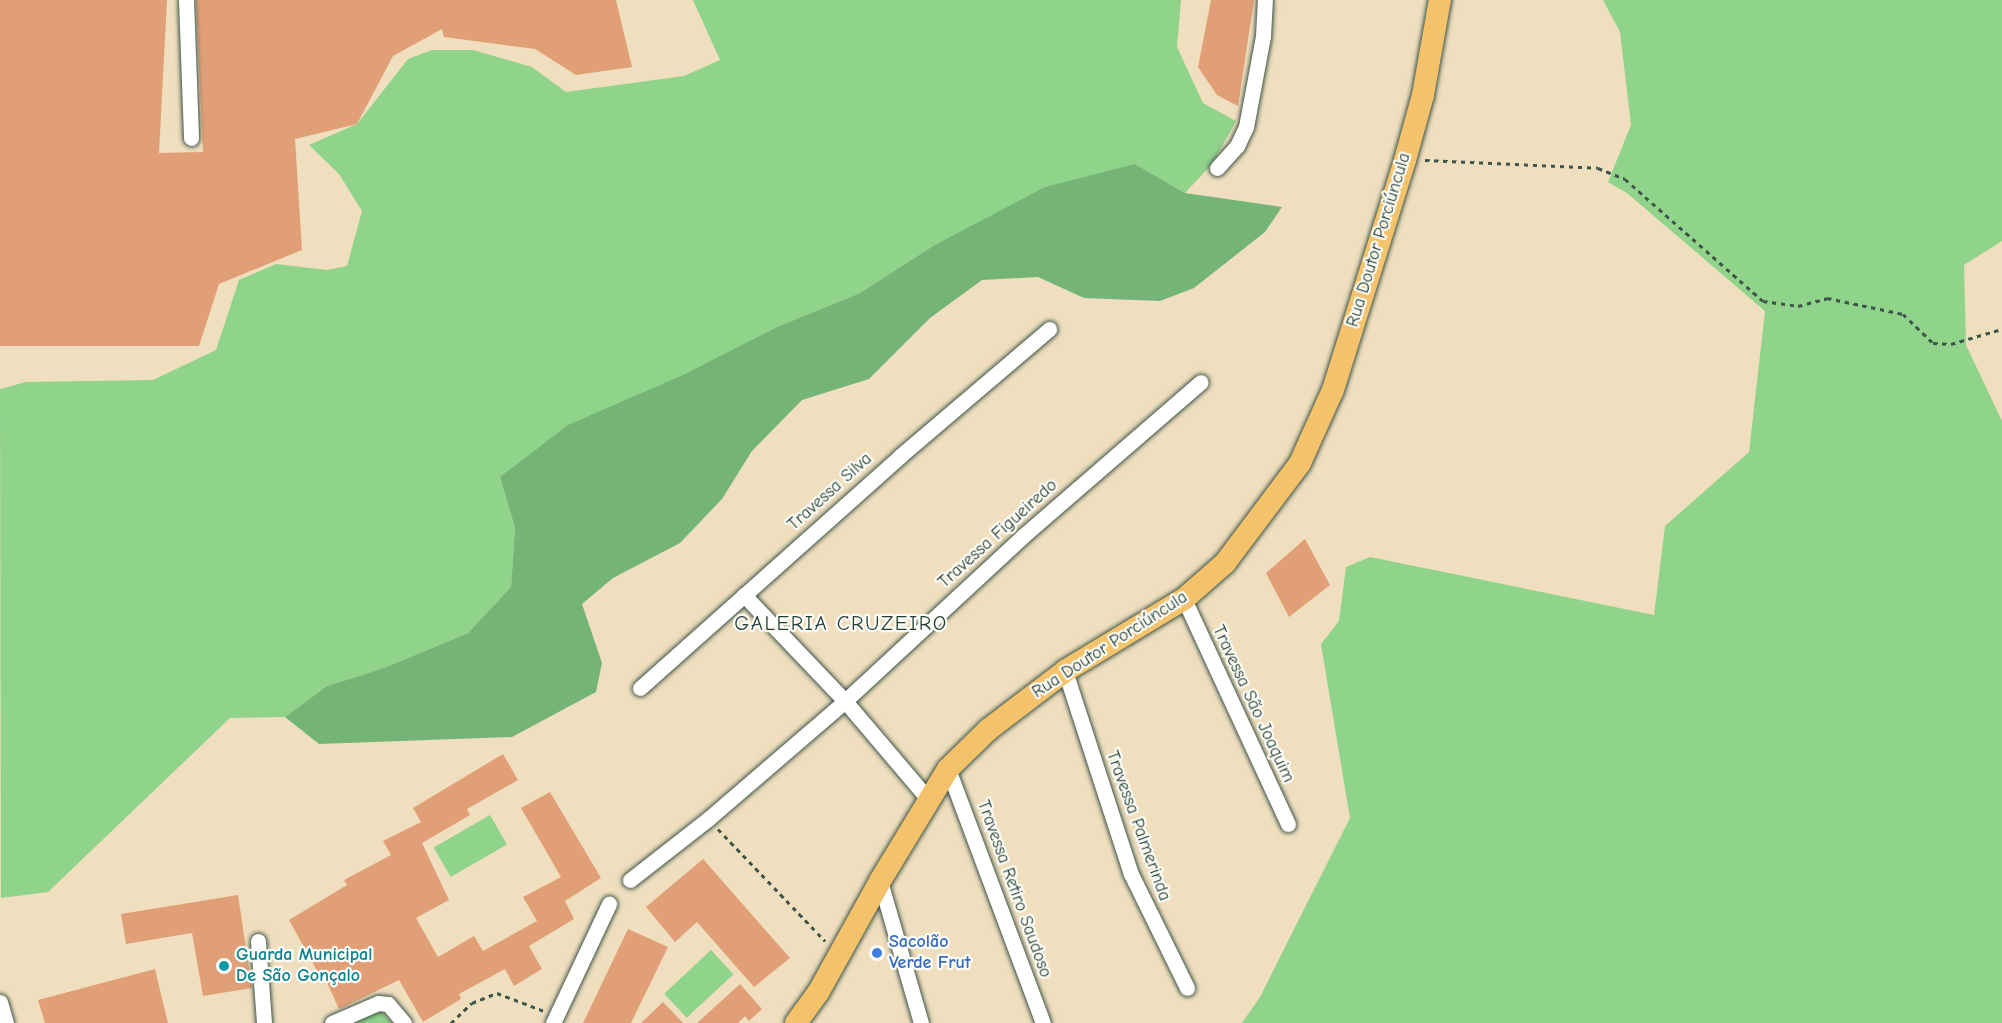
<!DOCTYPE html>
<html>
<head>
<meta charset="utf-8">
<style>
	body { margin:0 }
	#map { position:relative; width:2002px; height:1023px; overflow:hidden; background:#efdfbe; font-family:"Comic Neue",sans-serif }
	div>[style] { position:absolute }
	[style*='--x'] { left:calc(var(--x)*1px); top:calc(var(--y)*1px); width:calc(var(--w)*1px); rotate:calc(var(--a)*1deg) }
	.green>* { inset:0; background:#90d38b; transform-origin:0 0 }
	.forest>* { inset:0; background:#74b577 }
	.building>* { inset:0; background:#e19f77 }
	.path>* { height:3px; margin-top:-1.5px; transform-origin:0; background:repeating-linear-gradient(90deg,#3e5549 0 4.5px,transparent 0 9px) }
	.roads { filter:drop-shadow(0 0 2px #3e5549) drop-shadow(0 0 2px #3e5549) }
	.minor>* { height:15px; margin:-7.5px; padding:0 7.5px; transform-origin:7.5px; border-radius:7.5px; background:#fff }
	.primary>* { height:22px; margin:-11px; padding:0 11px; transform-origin:11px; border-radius:11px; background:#f4c26a }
	.dots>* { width:16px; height:16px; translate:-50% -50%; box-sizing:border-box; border:3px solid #fdfcf7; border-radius:50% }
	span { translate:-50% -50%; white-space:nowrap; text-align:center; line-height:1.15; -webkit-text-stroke:4.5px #fdfcf7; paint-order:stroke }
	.street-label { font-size:18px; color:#1f3d34 }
	.shop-label { font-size:18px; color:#366cbe; font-weight:700 }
	.left { translate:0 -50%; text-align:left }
	.culture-label { font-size:18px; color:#0d838f; font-weight:700 }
	.quarter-label { font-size:21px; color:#1f3d34; letter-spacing:1.5px }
</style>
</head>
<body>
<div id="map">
	<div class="green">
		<div style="clip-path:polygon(693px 0,1181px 0,1177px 47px,1203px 103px,1236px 121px,1212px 164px,1185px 193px,1135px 164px,933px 246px,860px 293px,777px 327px,500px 477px,515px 528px,511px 587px,468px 633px,384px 668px,327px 686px,285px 717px,230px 718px,48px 892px,1px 898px,0 389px,26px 382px,153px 380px,216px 350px,239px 280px,276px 264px,327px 270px,347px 266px,362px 211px,339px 174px,309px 145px,357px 124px,408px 59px,432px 50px,473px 50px,532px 67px,566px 92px,684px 76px,720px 60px)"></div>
		<div style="clip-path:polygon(1603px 0,2002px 0,2002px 241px,1964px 265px,1966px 345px,2002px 421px,2002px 1023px,1242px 1023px,1260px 997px,1350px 818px,1321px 644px,1339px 621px,1346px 567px,1370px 557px,1654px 615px,1665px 526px,1749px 452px,1765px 311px,1627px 193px,1608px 182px,1631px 125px,1620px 32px)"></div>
		<div style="left:490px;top:815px;width:34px;height:65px;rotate:60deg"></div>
		<div style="left:711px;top:950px;width:33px;height:64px;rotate:47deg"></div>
		<div style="clip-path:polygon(379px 1010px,392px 1023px,356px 1023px)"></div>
	</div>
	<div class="forest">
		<div style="clip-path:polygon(1135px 164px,1185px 193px,1282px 207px,1265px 232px,1194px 288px,1160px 301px,1084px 298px,1038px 277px,982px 280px,930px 318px,869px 379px,802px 400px,752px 451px,722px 499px,680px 543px,613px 578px,582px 604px,602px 663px,596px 692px,512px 737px,319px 744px,285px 717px,327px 686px,384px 668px,468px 633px,511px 587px,515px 528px,500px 477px,568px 425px,683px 375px,777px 327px,860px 293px,933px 246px,1045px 187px)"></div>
	</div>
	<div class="building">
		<div style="clip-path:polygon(0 0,167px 0,159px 153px,203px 152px,196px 0,616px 0,632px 67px,576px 75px,535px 49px,444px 37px,442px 29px,393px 56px,357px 124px,295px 139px,302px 250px,219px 284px,199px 346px,0 346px)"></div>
		<div style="clip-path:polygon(1211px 0,1254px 0,1238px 106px,1217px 95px,1198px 67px)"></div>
		<div style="clip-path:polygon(1305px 539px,1330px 585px,1289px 617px,1266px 573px)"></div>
		<div style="clip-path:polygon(503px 754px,518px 780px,467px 809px,470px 815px,422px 843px,449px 900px,416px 918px,438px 957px,474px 936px,483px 951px,537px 921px,523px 897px,561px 877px,521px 808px,550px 792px,601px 878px,565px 901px,574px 919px,529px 946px,542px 969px,514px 986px,505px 969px,459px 994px,461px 999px,423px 1022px,399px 980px,339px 1009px,325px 978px,321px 978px,289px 920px,347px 885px,344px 880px,391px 855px,383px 841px,421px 822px,413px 808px)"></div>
		<div style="clip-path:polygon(703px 859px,790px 958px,754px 987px,697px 922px,675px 942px,646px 907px)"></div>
		<div style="clip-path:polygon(238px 895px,252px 988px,203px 996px,192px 933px,126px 944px,121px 914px)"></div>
		<div style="clip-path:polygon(628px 929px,668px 947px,631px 1023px,583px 1023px)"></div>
		<div style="clip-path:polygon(155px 969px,168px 1023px,45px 1023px,38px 1000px)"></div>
		<div style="clip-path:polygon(740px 984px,762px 1009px,749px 1021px,745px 1016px,738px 1023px,697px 1023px)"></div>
		<div style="clip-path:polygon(663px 1002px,683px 1023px,641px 1023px)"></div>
	</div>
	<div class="path">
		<div style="--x:1425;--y:160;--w:173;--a:2.6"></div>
		<div style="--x:1598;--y:168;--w:29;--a:22"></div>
		<div style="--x:1625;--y:179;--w:184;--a:41.5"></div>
		<div style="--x:1763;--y:301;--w:35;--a:8"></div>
		<div style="--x:1798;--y:306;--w:30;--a:-15"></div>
		<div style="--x:1827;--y:298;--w:78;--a:11.9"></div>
		<div style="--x:1903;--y:314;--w:42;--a:44"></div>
		<div style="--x:1933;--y:343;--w:18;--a:3"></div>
		<div style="--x:1951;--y:344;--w:53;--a:-16.4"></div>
		<div style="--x:718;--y:829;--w:155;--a:46.3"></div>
		<div style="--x:451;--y:1023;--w:29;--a:-44"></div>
		<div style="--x:472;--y:1003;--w:27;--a:-22"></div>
		<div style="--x:497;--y:993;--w:50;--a:21"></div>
	</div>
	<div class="roads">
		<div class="minor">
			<div style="--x:186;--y:0;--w:138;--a:87.9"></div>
			<div style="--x:1217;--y:168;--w:30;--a:-48"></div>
			<div style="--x:1237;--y:146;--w:21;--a:-65"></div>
			<div style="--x:1246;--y:127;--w:93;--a:-79.4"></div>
			<div style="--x:1263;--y:36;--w:36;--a:-87"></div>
			<div style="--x:744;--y:595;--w:146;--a:46.4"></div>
			<div style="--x:845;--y:701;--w:128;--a:49.7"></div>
			<div style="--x:1184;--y:599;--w:248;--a:65.2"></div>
			<div style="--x:1065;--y:671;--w:213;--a:72"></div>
			<div style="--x:1131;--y:874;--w:127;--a:63.8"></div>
			<div style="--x:640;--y:688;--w:348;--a:-41.7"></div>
			<div style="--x:900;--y:456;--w:196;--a:-40.4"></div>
			<div style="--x:948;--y:769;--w:271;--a:69.5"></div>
			<div style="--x:630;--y:880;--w:99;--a:-38"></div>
			<div style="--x:708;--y:819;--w:181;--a:-40.7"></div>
			<div style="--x:845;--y:701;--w:243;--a:-42.8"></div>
			<div style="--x:1023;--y:536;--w:235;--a:-40.9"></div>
			<div style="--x:880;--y:881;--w:148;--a:73.9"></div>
			<div style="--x:258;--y:941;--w:82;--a:85.8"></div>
			<div style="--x:0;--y:1002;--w:22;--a:74"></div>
			<div style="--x:332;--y:1023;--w:50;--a:-23.5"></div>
			<div style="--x:378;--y:1003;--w:10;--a:6"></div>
			<div style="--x:388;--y:1004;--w:25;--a:50"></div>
			<div style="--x:553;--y:1023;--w:132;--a:-64.8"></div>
		</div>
		<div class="primary">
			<div style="--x:796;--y:1023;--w:37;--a:-54"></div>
			<div style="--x:818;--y:993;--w:128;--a:-61"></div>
			<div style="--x:880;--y:881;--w:131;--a:-58.7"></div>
			<div style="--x:948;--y:769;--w:57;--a:-44.3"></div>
			<div style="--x:989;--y:729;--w:96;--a:-37.3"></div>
			<div style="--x:1065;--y:671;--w:139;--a:-31.2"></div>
			<div style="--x:1184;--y:599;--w:55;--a:-41.3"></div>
			<div style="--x:1225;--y:563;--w:125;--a:-53.1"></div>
			<div style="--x:1300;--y:463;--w:80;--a:-65.7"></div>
			<div style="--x:1333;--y:390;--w:241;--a:-72.6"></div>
			<div style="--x:1405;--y:160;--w:67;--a:-74.5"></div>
			<div style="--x:1423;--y:95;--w:97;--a:-79.9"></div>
		</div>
	</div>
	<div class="dots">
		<div style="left:877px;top:953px;background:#3f7fe0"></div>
		<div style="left:224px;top:966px;background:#0f9aa8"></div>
	</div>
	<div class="street-label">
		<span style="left:1379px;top:240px;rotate:-73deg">Rua Doutor Porciúncula</span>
		<span style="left:830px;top:492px;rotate:-42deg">Travessa Silva</span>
		<span style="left:998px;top:534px;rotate:-42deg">Travessa Figueiredo</span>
		<span style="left:1110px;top:645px;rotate:-33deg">Rua Doutor Porciúncula</span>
		<span style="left:1253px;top:704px;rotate:65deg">Travessa São Joaquim</span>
		<span style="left:1138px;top:826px;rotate:70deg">Travessa Palmerinda</span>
		<span style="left:1014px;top:889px;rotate:70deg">Travessa Retiro Saudoso</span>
	</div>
	<div class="shop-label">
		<span class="left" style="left:889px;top:953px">Sacolão<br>Verde Frut</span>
	</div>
	<div class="culture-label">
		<span class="left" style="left:236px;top:966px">Guarda Municipal<br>De São Gonçalo</span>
	</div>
	<div class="quarter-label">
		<span style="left:841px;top:623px">GALERIA CRUZEIRO</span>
	</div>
</div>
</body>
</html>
